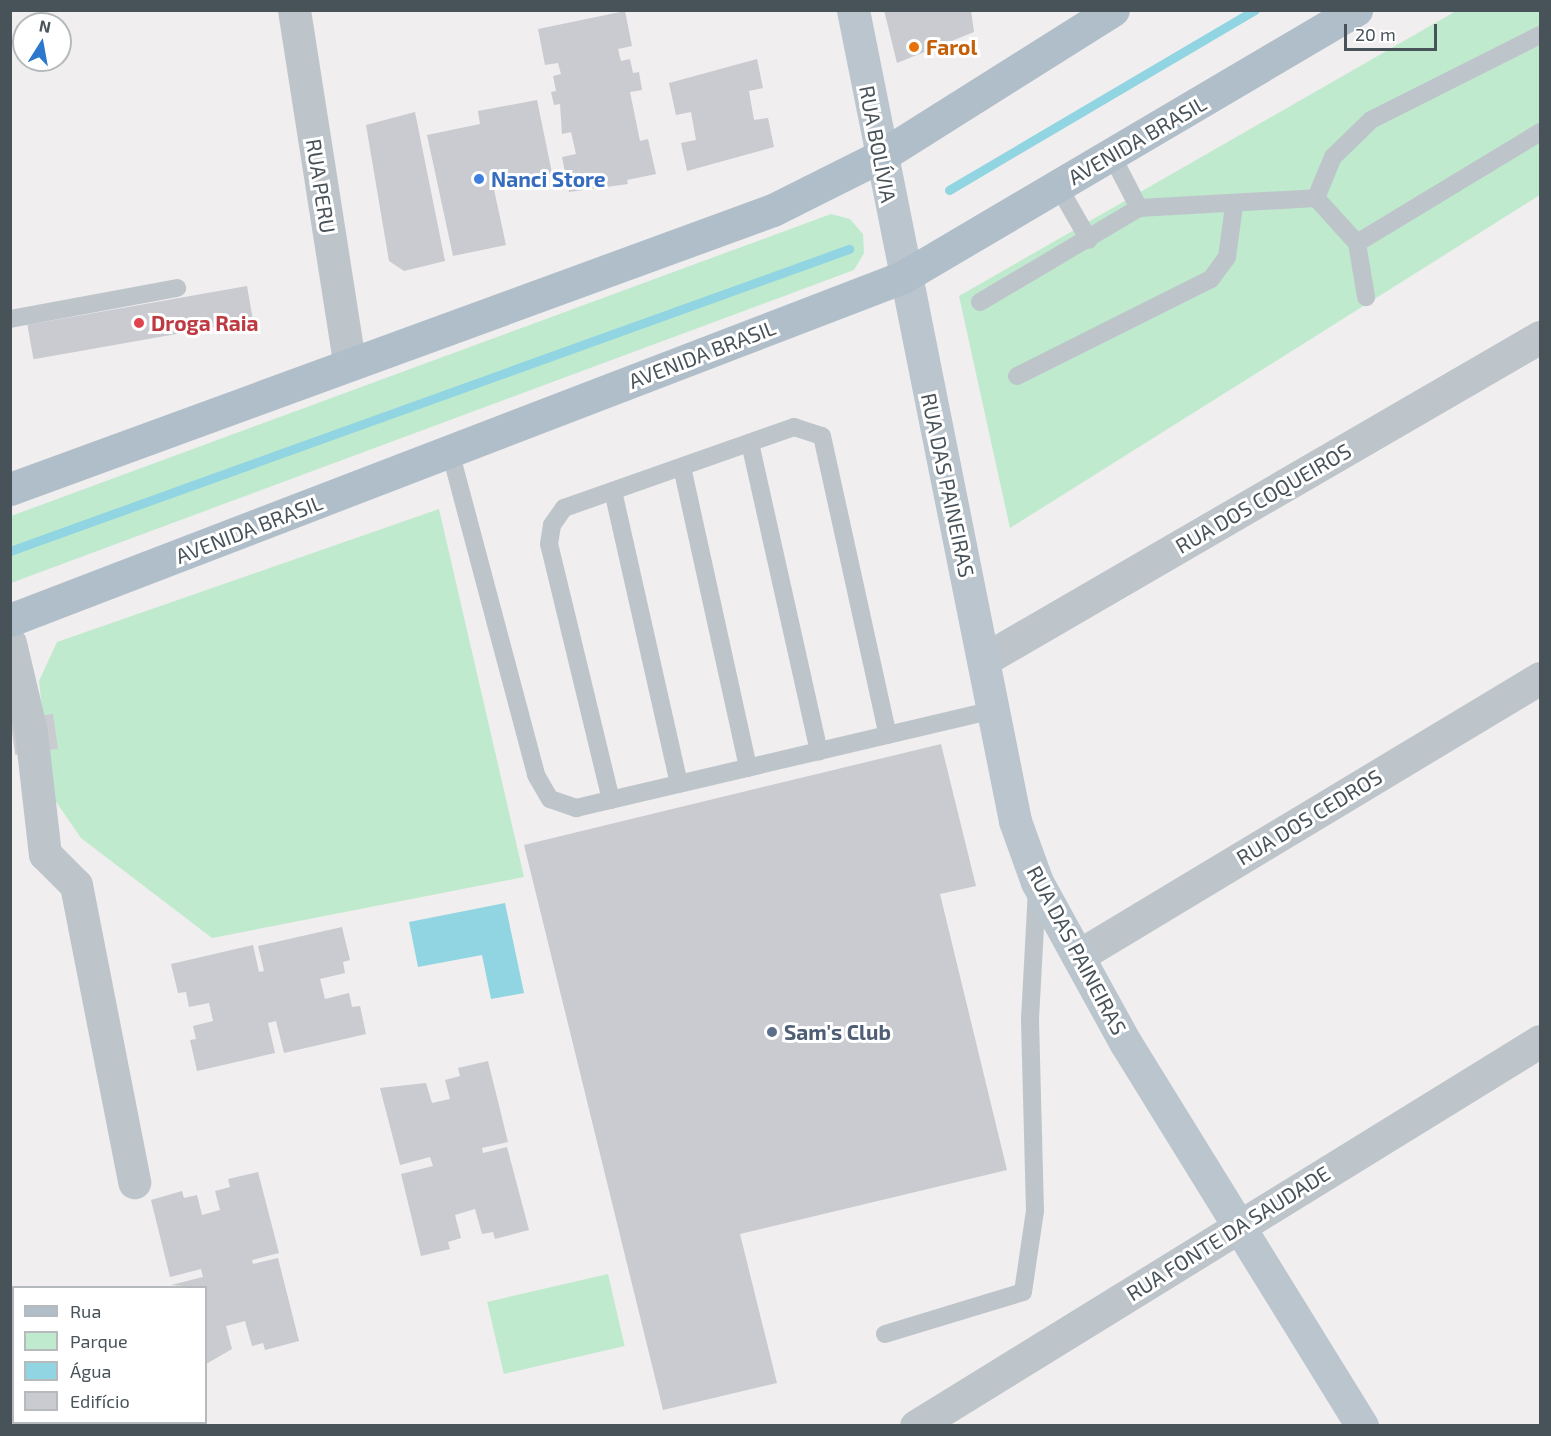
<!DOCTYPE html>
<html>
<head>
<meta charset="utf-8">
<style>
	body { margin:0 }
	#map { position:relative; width:1551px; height:1436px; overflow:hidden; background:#f0eeee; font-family:"Exo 2",sans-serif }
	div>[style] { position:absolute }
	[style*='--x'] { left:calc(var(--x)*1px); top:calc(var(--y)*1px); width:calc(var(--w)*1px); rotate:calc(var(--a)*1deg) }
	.green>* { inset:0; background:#c0eace; transform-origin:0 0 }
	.water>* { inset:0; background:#91d5e2 }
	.stream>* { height:9px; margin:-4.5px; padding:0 4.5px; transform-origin:4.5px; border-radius:4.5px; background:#91d5e2 }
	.building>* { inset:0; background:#c9cbd0; transform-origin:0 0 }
	.lane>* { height:18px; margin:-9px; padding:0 9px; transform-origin:9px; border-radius:9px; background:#bdc5cb }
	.street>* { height:33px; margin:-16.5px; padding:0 16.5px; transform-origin:16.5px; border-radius:16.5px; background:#bdc5cb }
	.secondary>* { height:33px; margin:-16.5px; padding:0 16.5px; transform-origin:16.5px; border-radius:16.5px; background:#bbc5ce }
	.primary>* { height:33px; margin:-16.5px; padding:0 16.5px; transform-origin:16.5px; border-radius:16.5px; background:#b0beca }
	.dots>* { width:16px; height:16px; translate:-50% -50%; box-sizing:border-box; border:3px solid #fff; border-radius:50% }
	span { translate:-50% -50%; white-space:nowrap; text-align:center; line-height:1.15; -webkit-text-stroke:6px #fff; paint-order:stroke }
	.food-label { font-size:21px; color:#c56008; font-weight:700 }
	.left { translate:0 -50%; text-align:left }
	.street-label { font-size:21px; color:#485259 }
	.shop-label { font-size:21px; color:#366cbe; font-weight:700 }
	.health-label { font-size:21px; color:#be3a42; font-weight:700 }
	.service-label { font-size:21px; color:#4e5e75; font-weight:700 }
	.frame { position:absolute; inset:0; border:12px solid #485259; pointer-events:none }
	.legend { position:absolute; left:12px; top:1286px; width:195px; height:138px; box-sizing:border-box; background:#fff; border:2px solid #b6babd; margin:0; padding:8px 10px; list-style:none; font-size:18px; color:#485259 }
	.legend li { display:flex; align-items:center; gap:12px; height:30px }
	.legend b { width:30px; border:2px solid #b6babd }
	.north { position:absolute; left:12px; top:12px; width:60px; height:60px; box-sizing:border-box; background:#fff; border:2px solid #b6babd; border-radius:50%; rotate:11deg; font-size:16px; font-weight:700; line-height:24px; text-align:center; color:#485259 }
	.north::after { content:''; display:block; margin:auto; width:21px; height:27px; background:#2b78cd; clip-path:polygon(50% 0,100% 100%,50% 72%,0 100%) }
	.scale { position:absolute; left:1344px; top:24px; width:93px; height:27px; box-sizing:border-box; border:3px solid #485259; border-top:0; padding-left:8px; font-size:18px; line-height:21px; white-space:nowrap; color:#485259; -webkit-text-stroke:4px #fff; paint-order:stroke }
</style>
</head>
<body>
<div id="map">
	<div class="green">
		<div style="clip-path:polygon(1456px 11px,1540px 11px,1540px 195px,1010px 528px,959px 296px)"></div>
		<div style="clip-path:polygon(831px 214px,850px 219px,863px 234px,864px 253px,854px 270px,11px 583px,11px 516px)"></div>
		<div style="clip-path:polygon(439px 509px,524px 877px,212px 938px,81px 838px,52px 796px,39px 681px,57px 642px)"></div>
		<div style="left:608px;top:1274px;width:74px;height:124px;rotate:77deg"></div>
	</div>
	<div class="water">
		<div style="clip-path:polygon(505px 903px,524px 993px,491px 999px,482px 955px,418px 967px,409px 922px)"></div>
	</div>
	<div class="stream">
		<div style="--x:949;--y:190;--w:355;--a:-30.5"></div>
		<div style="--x:10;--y:551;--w:892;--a:-19.8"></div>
	</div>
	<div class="building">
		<div style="clip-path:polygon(884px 10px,971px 10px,974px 32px,897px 63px)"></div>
		<div style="clip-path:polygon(625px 11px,632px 46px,618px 49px,621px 61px,630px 59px,633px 73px,639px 72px,642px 90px,630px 92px,640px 141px,648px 139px,656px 174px,627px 180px,628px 184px,569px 192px,562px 157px,576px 154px,571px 132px,562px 134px,560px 104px,554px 105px,551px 92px,556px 91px,553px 76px,561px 74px,558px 63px,545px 65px,538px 29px)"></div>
		<div style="clip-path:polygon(757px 59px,763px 88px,749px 91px,754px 120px,768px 118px,774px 147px,687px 171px,681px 143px,696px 140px,691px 112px,676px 115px,669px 83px)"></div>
		<div style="clip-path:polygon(537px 100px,552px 173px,493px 185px,506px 245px,453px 256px,427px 135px,480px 124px,478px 111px)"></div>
		<div style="clip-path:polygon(415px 112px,445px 261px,404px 271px,389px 261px,366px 125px)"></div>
		<div style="left:247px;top:286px;width:35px;height:223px;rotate:80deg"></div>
		<div style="left:53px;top:714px;width:35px;height:43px;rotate:82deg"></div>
		<div style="clip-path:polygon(941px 744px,976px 886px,940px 894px,1007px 1170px,740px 1234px,777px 1383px,663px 1410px,524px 845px)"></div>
		<div style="clip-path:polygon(342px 927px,350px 960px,343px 962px,345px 973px,320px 979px,325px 999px,349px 993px,352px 1007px,360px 1006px,366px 1034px,284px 1053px,276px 1021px,268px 1023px,275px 1053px,197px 1071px,190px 1040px,196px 1039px,193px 1026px,213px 1021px,209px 1003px,189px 1007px,186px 992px,178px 993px,171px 964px,253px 945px,259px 972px,264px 971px,258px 946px)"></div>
		<div style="clip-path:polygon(488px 1061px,508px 1142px,482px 1148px,483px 1153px,507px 1147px,529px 1230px,495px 1239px,493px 1232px,482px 1234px,475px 1209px,455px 1215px,461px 1238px,448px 1242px,450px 1249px,421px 1256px,401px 1174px,433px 1166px,430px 1157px,400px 1165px,380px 1088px,426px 1083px,432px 1103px,450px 1099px,445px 1080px,460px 1076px,458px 1068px)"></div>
		<div style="clip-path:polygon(258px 1172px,279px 1253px,252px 1260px,253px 1264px,278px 1258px,299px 1341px,265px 1350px,263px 1343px,252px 1346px,245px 1321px,226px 1326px,232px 1349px,206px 1364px,206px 1288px,171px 1285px,203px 1277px,201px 1269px,170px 1277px,151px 1200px,182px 1191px,184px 1198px,197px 1195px,202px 1215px,220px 1210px,215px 1191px,230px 1187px,228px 1179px)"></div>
	</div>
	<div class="lane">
		<div style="--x:1111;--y:154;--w:61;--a:62.6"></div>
		<div style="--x:1139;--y:208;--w:177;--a:-3.2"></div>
		<div style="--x:1058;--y:186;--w:62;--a:60.1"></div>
		<div style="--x:1316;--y:198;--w:44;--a:-67.5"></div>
		<div style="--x:1333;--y:157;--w:53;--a:-44.2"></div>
		<div style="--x:1371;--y:120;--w:189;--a:-26.7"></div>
		<div style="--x:1316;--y:198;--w:61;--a:47.7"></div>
		<div style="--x:1357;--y:243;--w:214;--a:-31.2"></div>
		<div style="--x:1357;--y:243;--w:55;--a:80.5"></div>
		<div style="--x:980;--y:302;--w:185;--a:-30.6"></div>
		<div style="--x:10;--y:319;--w:170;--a:-10.5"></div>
		<div style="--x:1017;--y:376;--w:217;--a:-26.6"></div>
		<div style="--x:1211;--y:279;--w:27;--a:-54"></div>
		<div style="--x:1227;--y:257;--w:51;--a:-82.2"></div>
		<div style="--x:750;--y:443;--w:316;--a:77.4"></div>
		<div style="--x:450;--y:451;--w:335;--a:75.1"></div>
		<div style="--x:536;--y:775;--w:28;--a:60"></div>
		<div style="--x:550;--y:799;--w:28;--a:19"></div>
		<div style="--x:576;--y:808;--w:429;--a:-13.2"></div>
		<div style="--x:682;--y:467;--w:308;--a:77.6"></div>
		<div style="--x:613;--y:491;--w:300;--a:77.3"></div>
		<div style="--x:611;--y:800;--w:263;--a:-103.6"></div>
		<div style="--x:549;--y:544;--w:19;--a:-81"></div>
		<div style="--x:552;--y:525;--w:21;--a:-55"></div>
		<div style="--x:564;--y:508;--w:244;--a:-19.4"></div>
		<div style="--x:794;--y:427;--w:29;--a:18"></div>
		<div style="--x:822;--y:436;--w:306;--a:77.6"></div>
		<div style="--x:885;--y:1334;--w:144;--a:-16.9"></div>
		<div style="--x:1023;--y:1292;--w:82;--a:-81.6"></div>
		<div style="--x:1035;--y:1211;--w:192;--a:-91.5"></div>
		<div style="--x:1030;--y:1019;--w:129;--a:-86.9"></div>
	</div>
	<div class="street">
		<div style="--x:294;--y:10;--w:356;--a:81.1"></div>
		<div style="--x:10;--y:643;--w:91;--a:76.7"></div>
		<div style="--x:31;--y:732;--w:123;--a:83.5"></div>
		<div style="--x:45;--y:854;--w:44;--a:45"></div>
		<div style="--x:76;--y:885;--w:303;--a:78.9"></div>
		<div style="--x:985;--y:659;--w:642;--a:-30.12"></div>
		<div style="--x:1078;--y:956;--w:539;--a:-31.04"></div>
		<div style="--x:916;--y:1426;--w:733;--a:-31.67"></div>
	</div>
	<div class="secondary">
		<div style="--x:853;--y:10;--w:827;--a:78.7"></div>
		<div style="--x:1015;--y:821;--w:65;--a:70.2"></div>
		<div style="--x:1037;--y:882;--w:183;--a:61.2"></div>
		<div style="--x:1125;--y:1042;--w:451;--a:58.3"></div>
	</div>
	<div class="primary">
		<div style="--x:10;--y:489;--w:812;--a:-20.09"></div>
		<div style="--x:773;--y:210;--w:121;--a:-26.6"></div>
		<div style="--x:881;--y:156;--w:274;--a:-32.2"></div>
		<div style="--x:10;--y:620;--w:957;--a:-21.01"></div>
		<div style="--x:903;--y:277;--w:526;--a:-30.52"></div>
	</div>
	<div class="dots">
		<div style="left:914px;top:47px;background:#e8710a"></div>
		<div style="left:479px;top:179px;background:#3f7fe0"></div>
		<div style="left:139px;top:323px;background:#e0444e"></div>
		<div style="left:772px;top:1032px;background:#5c6f8a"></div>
	</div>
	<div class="food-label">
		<span class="left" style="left:926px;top:47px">Farol</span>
	</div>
	<div class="street-label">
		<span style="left:1137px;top:140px;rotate:-30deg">AVENIDA BRASIL</span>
		<span style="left:878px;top:144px;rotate:79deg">RUA BOLÍVIA</span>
		<span style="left:321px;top:186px;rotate:81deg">RUA PERU</span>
		<span style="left:702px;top:354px;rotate:-21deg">AVENIDA BRASIL</span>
		<span style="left:948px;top:485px;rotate:78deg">RUA DAS PAINEIRAS</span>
		<span style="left:1263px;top:498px;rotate:-30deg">RUA DOS COQUEIROS</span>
		<span style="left:249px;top:529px;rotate:-21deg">AVENIDA BRASIL</span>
		<span style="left:1309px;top:817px;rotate:-31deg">RUA DOS CEDROS</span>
		<span style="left:1077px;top:950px;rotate:62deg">RUA DAS PAINEIRAS</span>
		<span style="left:1228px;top:1233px;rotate:-32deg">RUA FONTE DA SAUDADE</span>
	</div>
	<div class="shop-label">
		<span class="left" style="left:491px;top:179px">Nanci Store</span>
	</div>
	<div class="health-label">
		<span class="left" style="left:151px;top:323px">Droga Raia</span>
	</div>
	<div class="service-label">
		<span class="left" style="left:784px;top:1032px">Sam's Club</span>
	</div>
	<div class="frame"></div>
	<ul class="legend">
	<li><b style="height:8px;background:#b0beca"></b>Rua</li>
	<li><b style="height:16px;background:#c0eace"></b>Parque</li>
	<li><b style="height:16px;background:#91d5e2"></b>Água</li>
	<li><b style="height:16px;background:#c9cbd0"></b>Edifício</li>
	</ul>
	<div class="north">N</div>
	<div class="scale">20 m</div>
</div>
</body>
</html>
